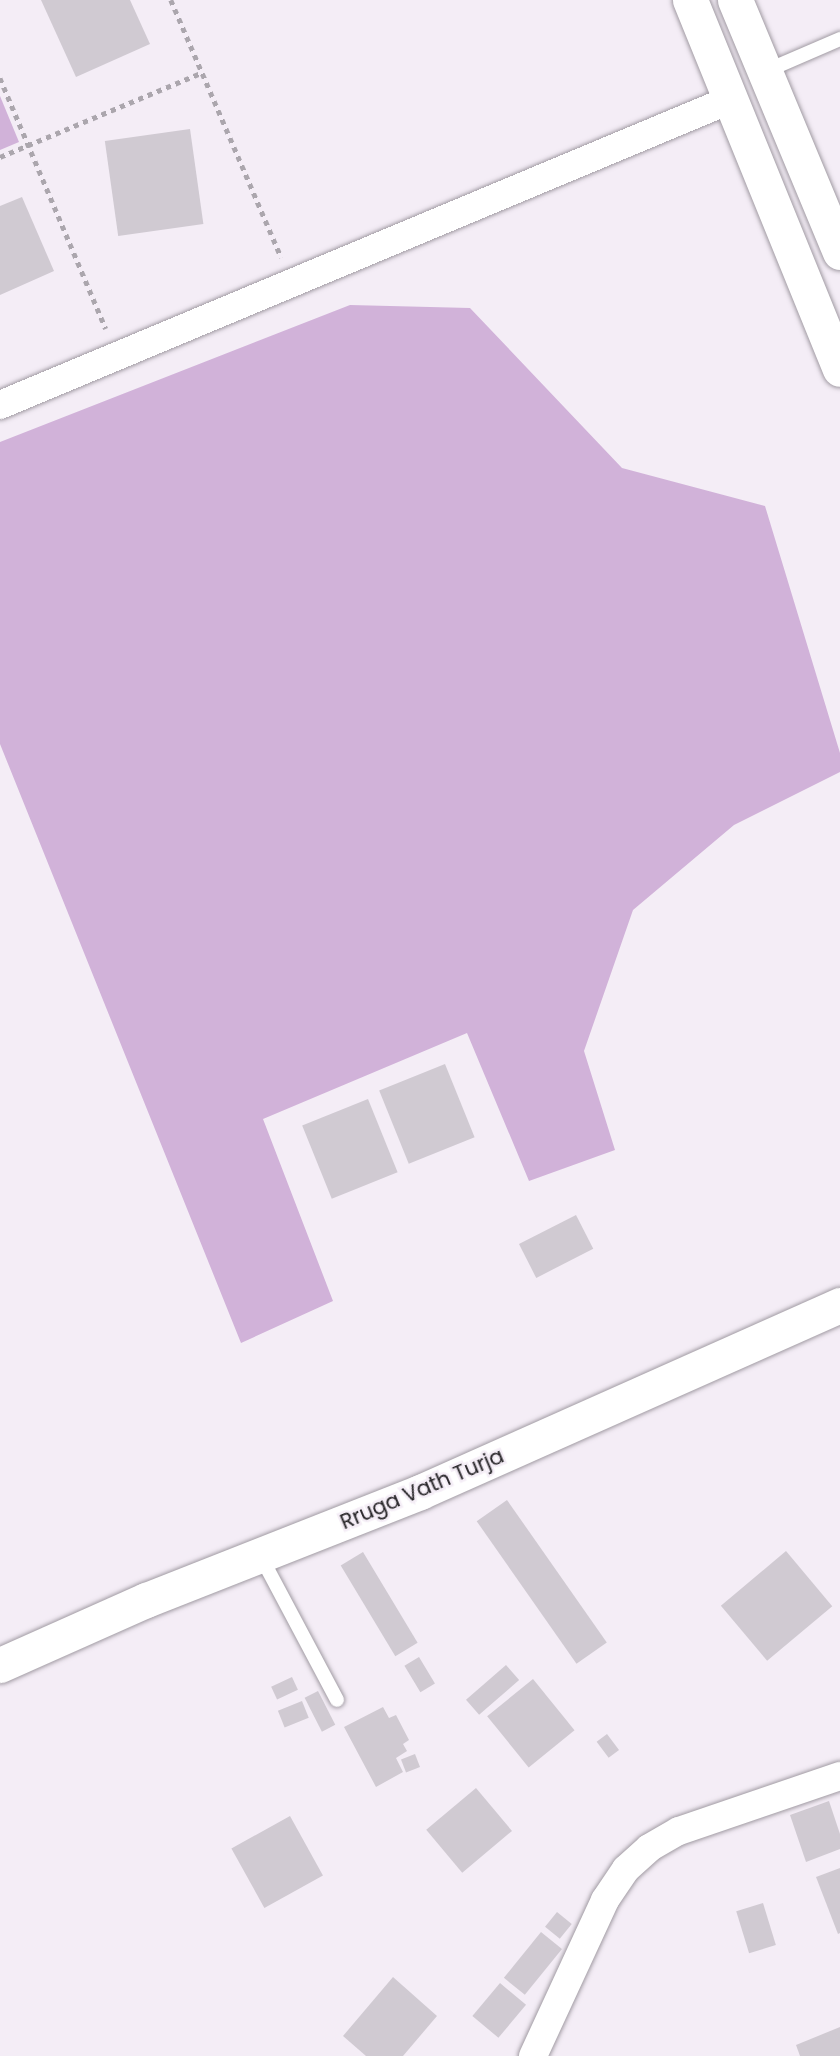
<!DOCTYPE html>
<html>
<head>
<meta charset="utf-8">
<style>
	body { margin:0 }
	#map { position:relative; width:840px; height:2056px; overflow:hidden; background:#f4edf6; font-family:Poppins,sans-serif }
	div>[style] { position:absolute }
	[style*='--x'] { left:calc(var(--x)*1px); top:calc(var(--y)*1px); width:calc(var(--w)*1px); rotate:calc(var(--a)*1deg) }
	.green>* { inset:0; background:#d1b2d9 }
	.building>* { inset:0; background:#d0cad2; transform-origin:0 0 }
	.path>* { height:4.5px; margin-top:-2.25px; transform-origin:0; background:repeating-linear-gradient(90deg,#aba6ad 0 5px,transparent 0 10px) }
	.roads { filter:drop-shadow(0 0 2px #a19ba3) drop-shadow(0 0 2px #a19ba3) }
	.service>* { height:14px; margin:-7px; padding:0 7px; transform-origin:7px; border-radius:7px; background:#fff }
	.minor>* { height:28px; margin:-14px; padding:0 14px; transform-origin:14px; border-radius:14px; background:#fff }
	.tertiary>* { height:35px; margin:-17.5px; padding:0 17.5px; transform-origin:17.5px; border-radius:17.5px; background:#fff }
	span { translate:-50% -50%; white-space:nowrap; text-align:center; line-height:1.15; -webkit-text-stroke:5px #f4edf6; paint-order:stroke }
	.street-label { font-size:21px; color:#262427 }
</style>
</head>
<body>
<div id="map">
	<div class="green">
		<div style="clip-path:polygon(0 96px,19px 142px,0 150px)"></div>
		<div style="clip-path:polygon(350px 305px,470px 308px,622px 468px,765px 506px,840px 753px,840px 772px,734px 825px,633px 910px,584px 1051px,615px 1150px,529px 1181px,467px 1033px,263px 1119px,333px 1301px,241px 1343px,0 744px,0 442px)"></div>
	</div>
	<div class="building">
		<div style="clip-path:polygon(41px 0,130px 0,150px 44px,76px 77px)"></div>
		<div style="left:190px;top:129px;width:96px;height:86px;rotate:82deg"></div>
		<div style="clip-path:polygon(22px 197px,54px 271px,0 295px,0 206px)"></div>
		<div style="left:445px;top:1064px;width:79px;height:71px;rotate:68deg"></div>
		<div style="left:368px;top:1099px;width:79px;height:71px;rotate:68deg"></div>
		<div style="left:576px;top:1215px;width:38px;height:64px;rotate:63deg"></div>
		<div style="left:507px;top:1500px;width:174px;height:37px;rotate:55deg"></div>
		<div style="left:786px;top:1551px;width:72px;height:85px;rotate:50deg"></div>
		<div style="left:363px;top:1552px;width:106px;height:26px;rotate:59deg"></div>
		<div style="left:419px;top:1657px;width:31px;height:17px;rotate:59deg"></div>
		<div style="left:506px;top:1665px;width:20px;height:53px;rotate:49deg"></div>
		<div style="left:292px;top:1677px;width:14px;height:23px;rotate:65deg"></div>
		<div style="left:533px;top:1679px;width:66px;height:59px;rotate:51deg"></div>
		<div style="left:318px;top:1691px;width:38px;height:15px;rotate:63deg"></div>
		<div style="left:302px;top:1701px;width:18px;height:26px;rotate:68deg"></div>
		<div style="clip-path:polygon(383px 1707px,389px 1718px,396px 1715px,409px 1740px,403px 1744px,407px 1751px,396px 1758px,403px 1772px,376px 1787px,344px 1727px)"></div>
		<div style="left:607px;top:1734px;width:20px;height:13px;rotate:53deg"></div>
		<div style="left:415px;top:1754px;width:14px;height:15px;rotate:69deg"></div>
		<div style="left:476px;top:1788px;width:56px;height:65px;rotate:50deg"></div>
		<div style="clip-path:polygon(829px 1801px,840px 1834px,840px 1849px,806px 1862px,790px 1815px)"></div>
		<div style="left:290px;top:1816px;width:68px;height:67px;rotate:61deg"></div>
		<div style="clip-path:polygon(840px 1868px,840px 1933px,838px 1934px,816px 1877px)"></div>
		<div style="left:763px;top:1903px;width:44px;height:28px;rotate:73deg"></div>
		<div style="left:557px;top:1912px;width:19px;height:19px;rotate:39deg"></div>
		<div style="left:541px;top:1932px;width:27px;height:59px;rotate:39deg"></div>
		<div style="clip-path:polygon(393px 1977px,437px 2016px,403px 2056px,366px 2056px,343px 2036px)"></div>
		<div style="left:500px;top:1983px;width:34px;height:43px;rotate:40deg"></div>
		<div style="clip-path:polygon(840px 2027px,840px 2056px,800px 2056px,796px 2045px)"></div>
	</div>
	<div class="path">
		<div style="--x:171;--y:0;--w:280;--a:66.8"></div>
		<div style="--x:0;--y:78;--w:272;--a:67.1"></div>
		<div style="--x:0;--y:157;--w:218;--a:-22.7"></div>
	</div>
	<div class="roads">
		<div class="service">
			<div style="--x:766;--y:71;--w:81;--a:-23.4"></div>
			<div style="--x:260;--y:1555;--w:164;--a:62"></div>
		</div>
		<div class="minor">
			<div style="--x:0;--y:405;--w:793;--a:-22.69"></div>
			<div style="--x:533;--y:2056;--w:172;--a:-65.2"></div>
			<div style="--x:605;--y:1900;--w:37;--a:-56"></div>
			<div style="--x:626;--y:1869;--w:31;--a:-42"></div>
			<div style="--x:649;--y:1848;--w:34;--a:-30"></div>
			<div style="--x:679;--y:1831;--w:170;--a:-18.9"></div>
		</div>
		<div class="tertiary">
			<div style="--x:690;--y:0;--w:398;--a:67.9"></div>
			<div style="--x:735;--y:0;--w:273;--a:67.4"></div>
			<div style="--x:0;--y:1665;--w:160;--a:-24"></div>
			<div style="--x:146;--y:1600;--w:295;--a:-21.5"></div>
			<div style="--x:420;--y:1492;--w:460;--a:-24"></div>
		</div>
	</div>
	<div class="street-label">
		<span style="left:422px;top:1489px;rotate:-23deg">Rruga Vath Turja</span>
	</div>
</div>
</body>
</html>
